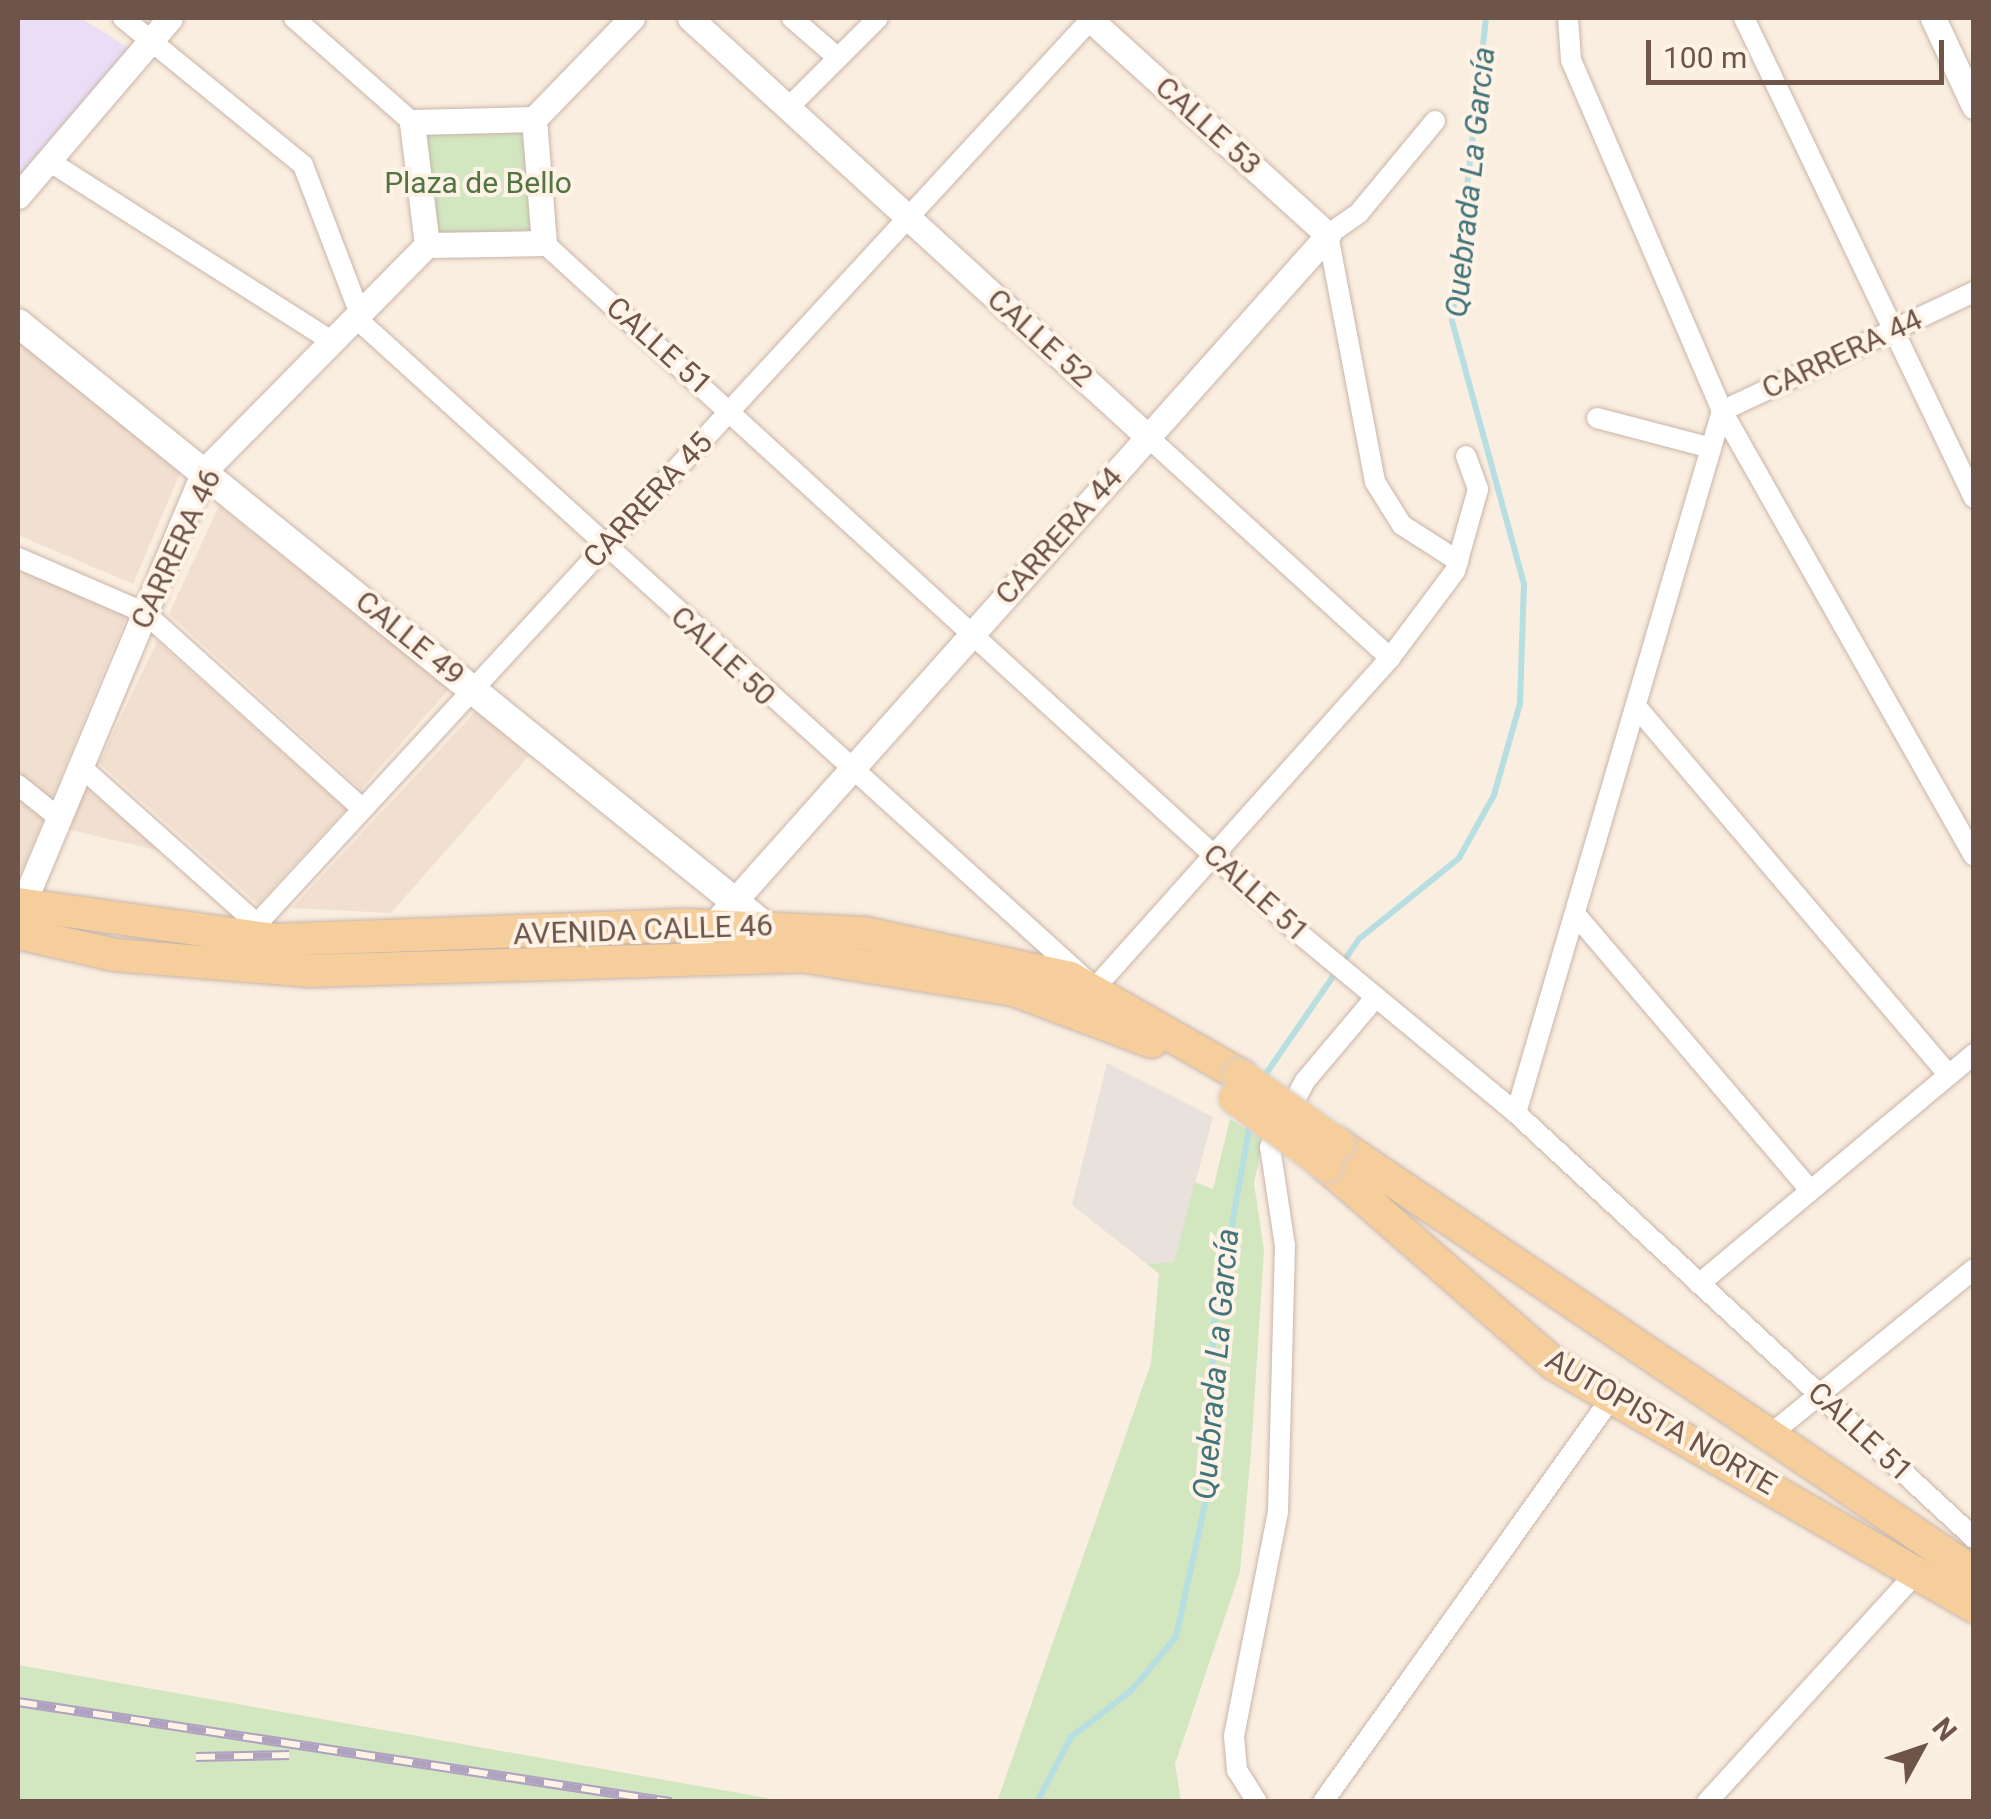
<!DOCTYPE html>
<html>
<head>
<meta charset="utf-8">
<style>
	body { margin:0 }
	#map { position:relative; width:1991px; height:1819px; overflow:hidden; background:#faeee0; font-family:Roboto,sans-serif }
	div>[style] { position:absolute }
	[style*='--x'] { left:calc(var(--x)*1px); top:calc(var(--y)*1px); width:calc(var(--w)*1px); rotate:calc(var(--a)*1deg) }
	.residential>* { inset:0; background:#f1dfcf }
	.industrial>* { inset:0; background:#e9e1db }
	.education>* { inset:0; background:#ebddf6 }
	.green>* { inset:0; background:#d2e6c0; transform-origin:0 0 }
	.stream>* { height:6px; margin:-3px; padding:0 3px; transform-origin:3px; border-radius:3px; background:#b7dee1 }
	.roads { filter:drop-shadow(0 0 2px #c9b5a9) drop-shadow(0 0 2px #c9b5a9) }
	.minor>* { height:20px; margin:-10px; padding:0 10px; transform-origin:10px; border-radius:10px; background:#fff }
	.tertiary>* { height:25px; margin:-12.5px; padding:0 12.5px; transform-origin:12.5px; border-radius:12.5px; background:#fff }
	.secondary>* { height:28px; margin:-14px; padding:0 14px; transform-origin:14px; border-radius:14px; background:#fff }
	.primary>* { height:32px; margin:-16px; padding:0 16px; transform-origin:16px; border-radius:16px; background:#f5ce9c }
	.rail>* { height:10px; margin-top:-5px; transform-origin:0; background:repeating-linear-gradient(90deg,#fef3e6 0 19px,#b0a1c1 0 38px); box-sizing:border-box; border-block:2px solid #b0a1c1 }
	.bridges { filter:drop-shadow(0 0 2px #d7cfcc) drop-shadow(0 0 2px #d7cfcc) }
	.primary-bridge>* { height:32px; margin:-16px; padding:0 16px; transform-origin:16px; border-radius:16px; background:#f5ce9c }
	span { translate:-50% -50%; white-space:nowrap; text-align:center; line-height:1.15; -webkit-text-stroke:8px #fef3e6; paint-order:stroke }
	.street-label { font-size:30px; color:#6f544a }
	.park-label { font-size:30px; color:#547442 }
	.water-label { font-size:32px; color:#42757b; font-style:italic }
	.frame { position:absolute; inset:0; border:20px solid #6f544a; pointer-events:none }
	.north { position:absolute; left:1871px; top:1699px; width:100px; height:100px; -webkit-text-stroke:8px #fef3e6; paint-order:stroke; rotate:50deg; font-size:28px; font-weight:700; line-height:40px; text-align:center; color:#6f544a }
	.north::after { content:''; display:block; margin:auto; width:35px; height:45px; background:#6f544a; clip-path:polygon(50% 0,100% 100%,50% 72%,0 100%) }
	.scale { position:absolute; left:1646px; top:40px; width:298px; height:45px; box-sizing:border-box; border:5px solid #6f544a; border-top:0; padding-left:12px; font-size:30px; line-height:35px; white-space:nowrap; color:#6f544a; -webkit-text-stroke:8px #fef3e6; paint-order:stroke }
</style>
</head>
<body>
<div id="map">
	<div class="residential">
		<div style="clip-path:polygon(18px 340px,181px 471px,133px 584px,18px 535px)"></div>
		<div style="clip-path:polygon(219px 506px,449px 689px,361px 789px,169px 614px)"></div>
		<div style="clip-path:polygon(18px 570px,127px 615px,21px 873px,18px 872px)"></div>
		<div style="clip-path:polygon(157px 641px,346px 809px,258px 904px,99px 763px)"></div>
		<div style="clip-path:polygon(477px 710px,529px 756px,391px 913px,292px 908px)"></div>
		<div style="clip-path:polygon(86px 787px,161px 851px,70px 830px)"></div>
	</div>
	<div class="industrial">
		<div style="clip-path:polygon(1107px 1063px,1213px 1117px,1174px 1262px,1147px 1264px,1072px 1205px)"></div>
	</div>
	<div class="education">
		<div style="clip-path:polygon(18px 18px,81px 18px,130px 49px,18px 182px)"></div>
	</div>
	<div class="green">
		<div style="left:526px;top:126px;width:110px;height:105px;rotate:85deg"></div>
		<div style="clip-path:polygon(1230px 1119px,1263px 1139px,1254px 1183px,1264px 1250px,1251px 1452px,1240px 1572px,1175px 1764px,1181px 1801px,997px 1802px,1151px 1363px,1159px 1274px,1147px 1264px,1174px 1262px,1195px 1182px,1213px 1189px)"></div>
		<div style="clip-path:polygon(18px 1665px,783px 1801px,18px 1801px)"></div>
	</div>
	<div class="stream">
		<div style="--x:1263;--y:1078;--w:169;--a:-55.4"></div>
		<div style="--x:1359;--y:939;--w:129;--a:-39"></div>
		<div style="--x:1459;--y:858;--w:72;--a:-60.9"></div>
		<div style="--x:1494;--y:795;--w:95;--a:-74.1"></div>
		<div style="--x:1520;--y:704;--w:120;--a:-88.1"></div>
		<div style="--x:1524;--y:584;--w:273;--a:-105.3"></div>
		<div style="--x:1452;--y:321;--w:305;--a:-83.6"></div>
		<div style="--x:1037;--y:1802;--w:73;--a:-62.4"></div>
		<div style="--x:1071;--y:1737;--w:76;--a:-37.5"></div>
		<div style="--x:1131;--y:1691;--w:70;--a:-50.2"></div>
		<div style="--x:1176;--y:1637;--w:165;--a:-77.7"></div>
		<div style="--x:1211;--y:1476;--w:146;--a:-89.2"></div>
		<div style="--x:1213;--y:1330;--w:209;--a:-79.8"></div>
	</div>
	<div class="roads">
		<div class="minor">
			<div style="--x:123;--y:18;--w:232;--a:39.2"></div>
			<div style="--x:303;--y:165;--w:160;--a:69.1"></div>
			<div style="--x:294;--y:18;--w:157;--a:41.4"></div>
			<div style="--x:792;--y:18;--w:61;--a:41"></div>
			<div style="--x:1568;--y:18;--w:42;--a:85.9"></div>
			<div style="--x:1571;--y:60;--w:382;--a:66.7"></div>
			<div style="--x:1722;--y:411;--w:511;--a:60.48"></div>
			<div style="--x:1744;--y:18;--w:532;--a:64.4"></div>
			<div style="--x:788;--y:108;--w:127;--a:-45"></div>
			<div style="--x:1435;--y:121;--w:119;--a:129.6"></div>
			<div style="--x:1359;--y:213;--w:38;--a:145"></div>
			<div style="--x:1328;--y:235;--w:251;--a:79.2"></div>
			<div style="--x:1375;--y:482;--w:51;--a:57.9"></div>
			<div style="--x:1402;--y:525;--w:67;--a:32.7"></div>
			<div style="--x:52;--y:163;--w:333;--a:32.5"></div>
			<div style="--x:544;--y:243;--w:1026;--a:42.43"></div>
			<div style="--x:1301;--y:935;--w:279;--a:39.6"></div>
			<div style="--x:1516;--y:1113;--w:625;--a:42.86"></div>
			<div style="--x:356;--y:318;--w:998;--a:42.2"></div>
			<div style="--x:1095;--y:988;--w:443;--a:-48.2"></div>
			<div style="--x:1390;--y:658;--w:109;--a:-53.2"></div>
			<div style="--x:1455;--y:571;--w:85;--a:-74.3"></div>
			<div style="--x:1478;--y:489;--w:35;--a:-110"></div>
			<div style="--x:1597;--y:418;--w:118;--a:14.7"></div>
			<div style="--x:1148;--y:437;--w:328;--a:42.4"></div>
			<div style="--x:18;--y:558;--w:138;--a:23.4"></div>
			<div style="--x:145;--y:613;--w:293;--a:42"></div>
			<div style="--x:1640;--y:711;--w:477;--a:49.7"></div>
			<div style="--x:80;--y:766;--w:249;--a:41.7"></div>
			<div style="--x:18;--y:785;--w:53;--a:38.8"></div>
			<div style="--x:1576;--y:915;--w:361;--a:49.6"></div>
			<div style="--x:244;--y:938;--w:1251;--a:-47.33"></div>
			<div style="--x:1516;--y:1113;--w:732;--a:-73.65"></div>
			<div style="--x:1722;--y:411;--w:279;--a:-25.3"></div>
			<div style="--x:1699;--y:1284;--w:359;--a:-39.9"></div>
			<div style="--x:1766;--y:1438;--w:268;--a:-39.1"></div>
			<div style="--x:1257;--y:1802;--w:38;--a:-122"></div>
			<div style="--x:1237;--y:1770;--w:34;--a:-95"></div>
			<div style="--x:1234;--y:1736;--w:228;--a:-78.9"></div>
			<div style="--x:1278;--y:1512;--w:266;--a:-88.5"></div>
			<div style="--x:1285;--y:1246;--w:100;--a:-98.6"></div>
			<div style="--x:1270;--y:1147;--w:75;--a:-62.1"></div>
			<div style="--x:1305;--y:1081;--w:109;--a:-49.9"></div>
			<div style="--x:1323;--y:1802;--w:494;--a:-54.5"></div>
			<div style="--x:1707;--y:1802;--w:311;--a:-47.6"></div>
		</div>
		<div class="tertiary">
			<div style="--x:690;--y:18;--w:621;--a:42.45"></div>
			<div style="--x:1933;--y:18;--w:97;--a:65"></div>
			<div style="--x:534;--y:119;--w:124;--a:85.4"></div>
			<div style="--x:544;--y:243;--w:117;--a:179"></div>
			<div style="--x:427;--y:245;--w:124;--a:-97"></div>
			<div style="--x:412;--y:122;--w:122;--a:-1.4"></div>
			<div style="--x:534;--y:119;--w:141;--a:-45.9"></div>
			<div style="--x:18;--y:196;--w:234;--a:-49.5"></div>
			<div style="--x:18;--y:916;--w:482;--a:-67.3"></div>
			<div style="--x:204;--y:471;--w:317;--a:-45.4"></div>
			<div style="--x:687;--y:954;--w:963;--a:-48.28"></div>
			<div style="--x:1328;--y:235;--w:323;--a:-137.8"></div>
		</div>
		<div class="secondary">
			<div style="--x:18;--y:323;--w:973;--a:38.91"></div>
		</div>
		<div class="primary">
			<div style="--x:18;--y:904;--w:260;--a:8"></div>
			<div style="--x:275;--y:940;--w:411;--a:-2.1"></div>
			<div style="--x:686;--y:925;--w:178;--a:2.6"></div>
			<div style="--x:864;--y:933;--w:211;--a:12.3"></div>
			<div style="--x:1070;--y:978;--w:196;--a:29.7"></div>
			<div style="--x:18;--y:933;--w:99;--a:12.8"></div>
			<div style="--x:115;--y:955;--w:194;--a:4.7"></div>
			<div style="--x:308;--y:971;--w:494;--a:-1.7"></div>
			<div style="--x:802;--y:956;--w:215;--a:9.1"></div>
			<div style="--x:1014;--y:990;--w:147;--a:20.6"></div>
			<div style="--x:1338;--y:1144;--w:767;--a:34"></div>
			<div style="--x:1327;--y:1166;--w:301;--a:41.1"></div>
			<div style="--x:1554;--y:1364;--w:485;--a:30"></div>
		</div>
	</div>
	<div class="rail">
		<div style="--x:18;--y:1702;--w:661;--a:8.71"></div>
		<div style="--x:196;--y:1757;--w:93;--a:-1.2"></div>
	</div>
	<div class="bridges">
		<div class="primary-bridge">
			<div style="--x:1240;--y:1075;--w:120;--a:35.1"></div>
			<div style="--x:1235;--y:1098;--w:114;--a:36.5"></div>
		</div>
	</div>
	<div class="street-label">
		<span style="left:1208px;top:126px;rotate:42deg">CALLE 53</span>
		<span style="left:1040px;top:338px;rotate:42deg">CALLE 52</span>
		<span style="left:659px;top:346px;rotate:42deg">CALLE 51</span>
		<span style="left:1842px;top:354px;rotate:-25deg">CARRERA 44</span>
		<span style="left:648px;top:500px;rotate:-47deg">CARRERA 45</span>
		<span style="left:1059px;top:536px;rotate:-48deg">CARRERA 44</span>
		<span style="left:176px;top:549px;rotate:-65deg">CARRERA 46</span>
		<span style="left:410px;top:638px;rotate:39deg">CALLE 49</span>
		<span style="left:723px;top:656px;rotate:43deg">CALLE 50</span>
		<span style="left:1256px;top:893px;rotate:42deg">CALLE 51</span>
		<span style="left:643px;top:930px;rotate:-2deg">AVENIDA CALLE 46</span>
		<span style="left:1661px;top:1422px;rotate:30deg">AUTOPISTA NORTE</span>
		<span style="left:1860px;top:1432px;rotate:43deg">CALLE 51</span>
	</div>
	<div class="park-label">
		<span style="left:478px;top:183px">Plaza de Bello</span>
	</div>
	<div class="water-label">
		<span style="left:1470px;top:182px;rotate:-84deg">Quebrada La García</span>
		<span style="left:1216px;top:1364px;rotate:-85deg">Quebrada La García</span>
	</div>
	<div class="frame"></div>
	<div class="north">N</div>
	<div class="scale">100 m</div>
</div>
</body>
</html>
